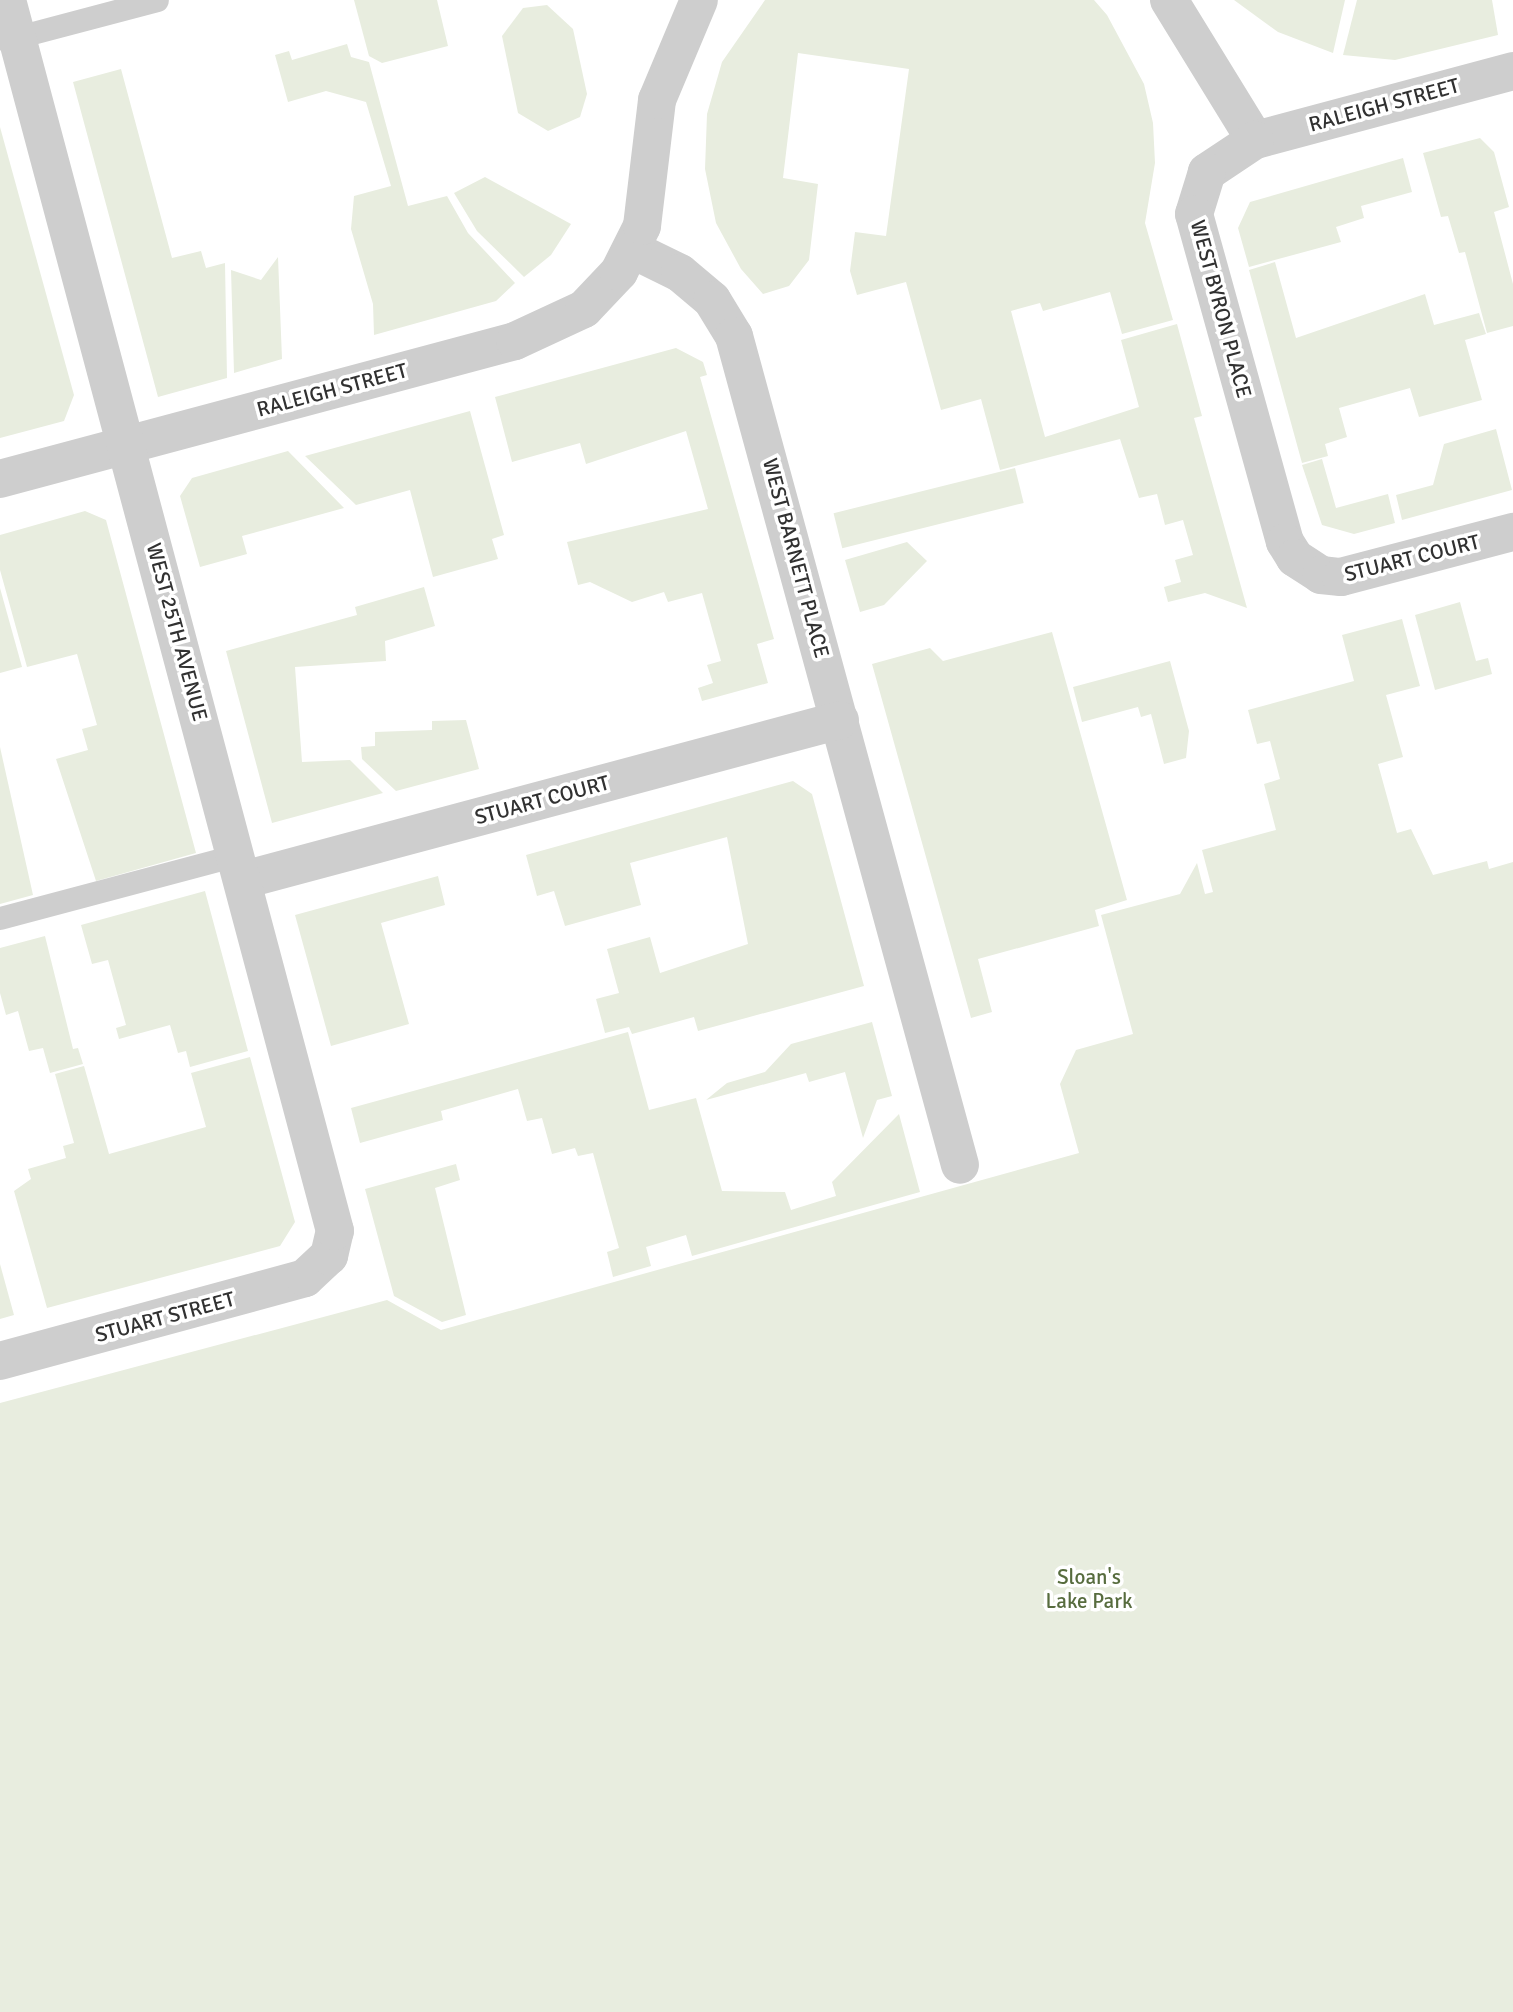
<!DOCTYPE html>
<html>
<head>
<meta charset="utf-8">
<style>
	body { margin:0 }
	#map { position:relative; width:1513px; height:2012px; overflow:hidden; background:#fff; font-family:Signika,sans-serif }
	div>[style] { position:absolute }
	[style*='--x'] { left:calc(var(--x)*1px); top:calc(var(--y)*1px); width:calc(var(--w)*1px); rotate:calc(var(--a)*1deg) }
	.green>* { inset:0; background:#e8eddf; transform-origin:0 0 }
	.service>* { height:23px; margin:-11.5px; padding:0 11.5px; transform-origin:11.5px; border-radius:11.5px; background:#cecece }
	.minor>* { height:38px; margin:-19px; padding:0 19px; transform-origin:19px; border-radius:19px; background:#cecece }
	span { translate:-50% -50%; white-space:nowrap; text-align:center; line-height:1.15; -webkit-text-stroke:7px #fff; paint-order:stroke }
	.street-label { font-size:21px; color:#313131 }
	.park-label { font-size:21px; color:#576c3e }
</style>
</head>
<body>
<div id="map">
	<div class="green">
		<div style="clip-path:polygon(354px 0,437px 0,448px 46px,382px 63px,369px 56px)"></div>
		<div style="clip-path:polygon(765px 0,1094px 0,1107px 15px,1144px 84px,1153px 123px,1155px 163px,1145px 223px,1173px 320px,1122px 334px,1110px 292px,1043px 311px,1040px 303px,1011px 311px,1045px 437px,1139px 407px,1121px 340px,1177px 324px,1202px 416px,1194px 418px,1247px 608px,1205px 593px,1168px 602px,1164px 587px,1181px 582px,1175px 560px,1193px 555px,1183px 520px,1165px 525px,1157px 494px,1139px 498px,1120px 439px,1000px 470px,981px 399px,941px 410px,906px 282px,857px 295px,850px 271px,855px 232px,886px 236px,909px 69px,798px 53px,783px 178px,818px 184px,809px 260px,789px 286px,763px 294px,741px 269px,716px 223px,705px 169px,707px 114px,722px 62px)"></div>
		<div style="clip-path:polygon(1234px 0,1345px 0,1333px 53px,1278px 32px)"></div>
		<div style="clip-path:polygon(1357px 0,1492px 0,1498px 35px,1395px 60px,1343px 55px)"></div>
		<div style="clip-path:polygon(547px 5px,573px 29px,587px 94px,580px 117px,548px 131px,518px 113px,502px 36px,523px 8px)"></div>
		<div style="clip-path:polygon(347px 44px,351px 57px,369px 62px,408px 206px,447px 196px,468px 233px,515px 283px,496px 301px,374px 335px,373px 304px,351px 229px,354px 196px,391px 186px,366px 102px,326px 91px,288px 102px,275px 55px,289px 51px,292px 60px)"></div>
		<div style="clip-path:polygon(121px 69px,172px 258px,201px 251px,206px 268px,225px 263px,227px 378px,158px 397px,73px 82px)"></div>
		<div style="clip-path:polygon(0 127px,74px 395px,64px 421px,0 438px)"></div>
		<div style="clip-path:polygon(1480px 138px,1494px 152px,1509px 207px,1494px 212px,1513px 284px,1513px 326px,1487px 333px,1465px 252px,1459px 253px,1448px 216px,1441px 217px,1423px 153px)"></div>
		<div style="clip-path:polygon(1403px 158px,1412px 192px,1361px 206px,1364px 218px,1336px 227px,1341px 242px,1249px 267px,1238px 228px,1250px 202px)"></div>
		<div style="clip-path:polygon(485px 177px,571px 224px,551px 255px,524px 277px,477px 231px,454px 193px)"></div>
		<div style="clip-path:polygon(278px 257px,282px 359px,234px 373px,231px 270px,261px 280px)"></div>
		<div style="clip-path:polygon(1275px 262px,1296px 338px,1425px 294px,1434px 325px,1479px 313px,1486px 334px,1465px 340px,1482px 400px,1419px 417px,1410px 388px,1339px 408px,1347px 437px,1325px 444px,1328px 456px,1302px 463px,1249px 270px)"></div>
		<div style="clip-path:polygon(676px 348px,703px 362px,707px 375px,700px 377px,774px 639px,757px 644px,768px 683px,702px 701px,698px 688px,713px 683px,707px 665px,721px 661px,702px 593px,668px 602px,664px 592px,632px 602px,590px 582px,578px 585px,567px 542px,708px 509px,686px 431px,586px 464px,580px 443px,512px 462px,495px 397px)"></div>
		<div style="clip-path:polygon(470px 411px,504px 535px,492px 539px,498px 559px,433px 577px,410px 490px,356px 505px,305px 456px)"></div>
		<div style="clip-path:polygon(1496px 429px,1512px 490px,1402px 520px,1396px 495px,1433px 485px,1444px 444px)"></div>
		<div style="clip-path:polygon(288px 451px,344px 508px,242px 536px,247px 554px,200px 567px,180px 496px,192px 478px)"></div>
		<div style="clip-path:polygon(1322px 459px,1336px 508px,1388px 494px,1395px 523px,1354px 534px,1322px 525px,1302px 465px)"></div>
		<div style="left:1015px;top:468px;width:36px;height:187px;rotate:76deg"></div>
		<div style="clip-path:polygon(85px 511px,106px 520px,196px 853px,96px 881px,56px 759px,88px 750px,82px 729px,97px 725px,77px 654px,27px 667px,0 570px,0 535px)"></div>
		<div style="clip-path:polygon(907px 542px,927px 561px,884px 605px,860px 612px,845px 560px)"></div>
		<div style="clip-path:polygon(424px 587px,435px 626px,385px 641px,386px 661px,295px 667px,302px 762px,350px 760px,383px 793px,272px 823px,226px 651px,357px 615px,355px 607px)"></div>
		<div style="clip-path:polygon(0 588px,22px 667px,0 673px)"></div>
		<div style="clip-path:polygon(1460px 602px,1476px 661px,1488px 658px,1492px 674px,1435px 690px,1415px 615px)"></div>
		<div style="clip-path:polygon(1402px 619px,1420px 686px,1386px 695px,1403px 757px,1378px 764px,1397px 833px,1411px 829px,1433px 875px,1487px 861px,1489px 869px,1513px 862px,1513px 2012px,0 2012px,0 1403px,387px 1300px,441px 1330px,1079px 1153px,1060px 1084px,1076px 1050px,1133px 1034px,1101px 915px,1180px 894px,1197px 863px,1205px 894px,1213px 892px,1202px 850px,1276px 830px,1264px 784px,1280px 779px,1270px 741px,1257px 744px,1248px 710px,1354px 681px,1342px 635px)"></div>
		<div style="clip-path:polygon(1052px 632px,1127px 900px,1095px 910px,1099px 926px,978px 959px,992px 1012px,971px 1018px,872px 664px,930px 648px,943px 661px)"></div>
		<div style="clip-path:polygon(1170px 661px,1189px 731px,1186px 758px,1164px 764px,1151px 714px,1141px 717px,1138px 707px,1082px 722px,1073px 687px)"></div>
		<div style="clip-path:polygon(466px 720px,479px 769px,396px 791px,362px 759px,361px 747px,375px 746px,375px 732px,432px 730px,432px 721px)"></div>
		<div style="clip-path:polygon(0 747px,33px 895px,0 904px)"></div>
		<div style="clip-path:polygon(793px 781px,812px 794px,864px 986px,698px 1031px,694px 1017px,632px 1034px,629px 1027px,605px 1033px,596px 999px,619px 993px,607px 949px,650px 937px,660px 973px,748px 944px,727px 837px,630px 863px,641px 905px,565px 926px,554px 891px,537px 896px,526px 855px)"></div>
		<div style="clip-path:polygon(438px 876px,445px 905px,381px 923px,409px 1024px,331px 1046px,295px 915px)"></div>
		<div style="clip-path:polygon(205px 891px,248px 1051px,190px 1067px,186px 1051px,178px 1053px,170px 1025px,119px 1039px,116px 1028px,126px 1025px,108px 960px,92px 964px,81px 925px)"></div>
		<div style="clip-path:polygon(45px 936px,73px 1049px,78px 1048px,83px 1064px,50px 1073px,43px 1048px,29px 1051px,18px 1011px,6px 1015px,0 993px,0 948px)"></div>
		<div style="clip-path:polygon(872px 1022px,892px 1096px,877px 1100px,863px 1138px,845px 1072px,809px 1082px,806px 1073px,706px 1100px,727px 1083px,765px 1072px,791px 1044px)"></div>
		<div style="clip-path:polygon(628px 1032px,649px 1110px,696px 1098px,722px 1191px,785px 1192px,791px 1210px,836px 1196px,832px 1182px,899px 1114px,920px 1192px,692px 1256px,686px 1235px,646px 1247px,651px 1266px,613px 1277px,607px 1252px,619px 1248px,593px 1153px,578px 1156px,575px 1148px,552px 1154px,542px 1118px,527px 1121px,518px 1089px,441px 1111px,443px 1120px,360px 1143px,351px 1108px)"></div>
		<div style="clip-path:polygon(250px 1057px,295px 1222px,280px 1246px,47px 1308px,14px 1191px,31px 1179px,28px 1169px,66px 1158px,63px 1146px,74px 1143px,55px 1074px,84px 1066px,109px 1154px,206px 1127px,191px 1073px)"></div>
		<div style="clip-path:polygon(456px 1164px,460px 1180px,435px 1188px,466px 1315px,442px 1322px,394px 1296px,365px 1189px)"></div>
		<div style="clip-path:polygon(0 1264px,14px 1315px,0 1319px)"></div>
	</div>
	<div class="service">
		<div style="--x:6;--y:40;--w:156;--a:-14.8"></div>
		<div style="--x:0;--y:918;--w:244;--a:-14.9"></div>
	</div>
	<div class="minor">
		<div style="--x:1169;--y:0;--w:164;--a:58.4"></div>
		<div style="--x:1513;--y:71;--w:267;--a:165"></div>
		<div style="--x:1255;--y:140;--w:58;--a:146.3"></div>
		<div style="--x:1207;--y:172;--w:44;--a:107.2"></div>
		<div style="--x:1194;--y:214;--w:340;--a:74.5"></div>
		<div style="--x:1285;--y:542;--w:19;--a:58"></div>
		<div style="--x:1295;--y:558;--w:31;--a:33"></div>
		<div style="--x:1321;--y:575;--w:20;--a:6"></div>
		<div style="--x:1341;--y:577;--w:178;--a:-14.7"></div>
		<div style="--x:633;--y:250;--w:52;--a:26.1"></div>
		<div style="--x:680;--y:273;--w:42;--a:40.2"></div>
		<div style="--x:712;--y:300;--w:42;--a:58.6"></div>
		<div style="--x:734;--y:336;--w:859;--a:74.75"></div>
		<div style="--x:0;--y:479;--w:533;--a:-15"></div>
		<div style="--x:515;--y:341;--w:76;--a:-24.9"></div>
		<div style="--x:584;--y:309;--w:51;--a:-46.6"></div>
		<div style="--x:619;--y:272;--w:51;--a:-63.4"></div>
		<div style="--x:642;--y:226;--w:127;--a:-83.2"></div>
		<div style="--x:657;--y:100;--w:108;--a:-67.2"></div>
		<div style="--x:243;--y:880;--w:618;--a:-15"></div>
		<div style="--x:0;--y:1361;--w:316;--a:-15.2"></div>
		<div style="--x:305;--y:1278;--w:33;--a:-43"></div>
		<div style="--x:329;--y:1256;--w:26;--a:-77"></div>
		<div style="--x:335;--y:1231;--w:1274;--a:-104.92"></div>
	</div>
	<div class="street-label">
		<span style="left:1384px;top:105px;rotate:-15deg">RALEIGH STREET</span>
		<span style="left:1221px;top:309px;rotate:75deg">WEST BYRON PLACE</span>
		<span style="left:332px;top:390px;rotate:-15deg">RALEIGH STREET</span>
		<span style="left:796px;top:558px;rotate:75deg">WEST BARNETT PLACE</span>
		<span style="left:1412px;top:558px;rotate:-14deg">STUART COURT</span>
		<span style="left:177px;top:632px;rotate:75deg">WEST 25TH AVENUE</span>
		<span style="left:542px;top:800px;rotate:-15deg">STUART COURT</span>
		<span style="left:165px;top:1317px;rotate:-15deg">STUART STREET</span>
	</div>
	<div class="park-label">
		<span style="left:1089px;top:1589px">Sloan's<br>Lake Park</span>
	</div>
</div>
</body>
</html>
